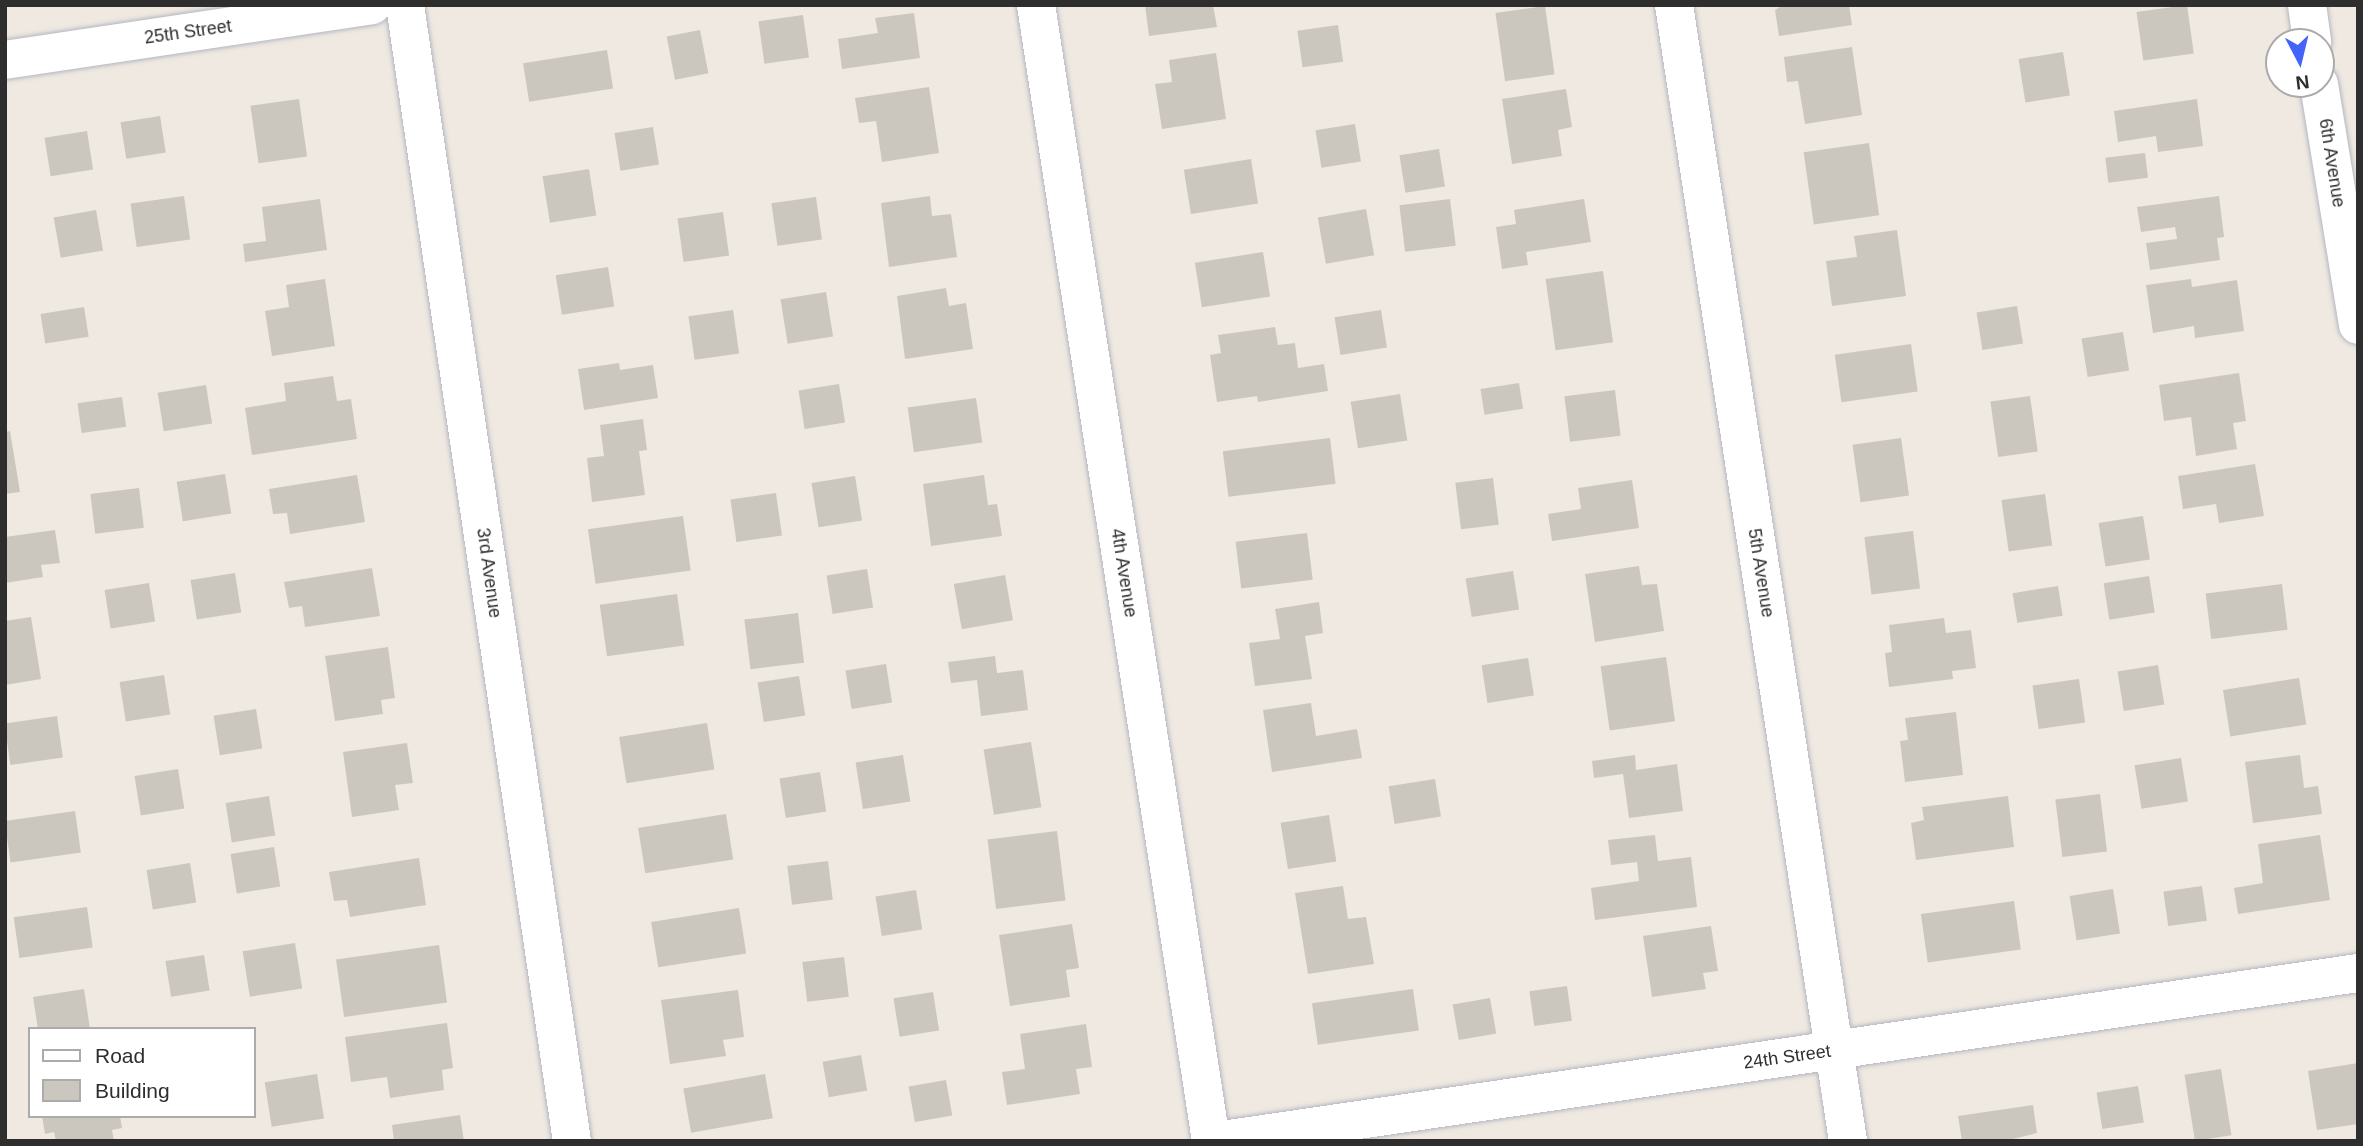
<!DOCTYPE html>
<html>
<head>
<meta charset="utf-8">
<style>
	body { margin:0 }
	#map { position:relative; width:2363px; height:1146px; overflow:hidden; background:#efe9e1; font-family:Arial,sans-serif }
	div>[style] { position:absolute }
	[style*='--x'] { left:calc(var(--x)*1px); top:calc(var(--y)*1px); width:calc(var(--w)*1px); rotate:calc(var(--a)*1deg) }
	.building>* { inset:0; background:#cbc7bf; transform-origin:0 0 }
	.roads { filter:drop-shadow(0 0 2px #b4b7c1) drop-shadow(0 0 2px #b4b7c1) }
	.street>* { height:38px; margin:-19px; padding:0 19px; transform-origin:19px; border-radius:19px; background:#fff }
	span { translate:-50% -50%; white-space:nowrap; text-align:center; line-height:1.15; -webkit-text-stroke:6px #fff; paint-order:stroke }
	.street-label { font-size:18px; color:#2e2e2e }
	.frame { position:absolute; inset:0; border:7px solid #2e2e2e; pointer-events:none }
	.legend { position:absolute; left:28px; top:1027px; width:228px; height:91px; box-sizing:border-box; background:#fff; border:2px solid #ababab; margin:0; padding:9px 12px; list-style:none; font-size:21px; color:#2e2e2e }
	.legend li { display:flex; align-items:center; gap:14px; height:35px }
	.legend b { width:35px; border:2px solid #ababab }
	.north { position:absolute; left:2265px; top:28px; width:70px; height:70px; box-sizing:border-box; background:#fff; border:2px solid #ababab; border-radius:50%; rotate:173deg; font-size:19px; font-weight:700; line-height:28px; text-align:center; color:#2e2e2e }
	.north::after { content:''; display:block; margin:auto; width:24px; height:32px; background:#4264fb; clip-path:polygon(50% 0,100% 100%,50% 72%,0 100%) }
</style>
</head>
<body>
<div id="map">
	<div class="building">
		<div style="clip-path:polygon(1145px 5px,1213px 5px,1217px 27px,1149px 36px)"></div>
		<div style="clip-path:polygon(1784px 5px,1849px 5px,1852px 25px,1779px 36px,1775px 10px)"></div>
		<div style="left:2187px;top:5px;width:49px;height:51px;rotate:82deg"></div>
		<div style="left:1545px;top:6px;width:69px;height:50px;rotate:82deg"></div>
		<div style="clip-path:polygon(914px 13px,920px 58px,842px 69px,838px 39px,878px 33px,875px 18px)"></div>
		<div style="left:803px;top:15px;width:43px;height:45px;rotate:82deg"></div>
		<div style="left:1338px;top:25px;width:37px;height:41px;rotate:82deg"></div>
		<div style="left:700px;top:30px;width:44px;height:34px;rotate:79deg"></div>
		<div style="clip-path:polygon(1852px 47px,1862px 115px,1805px 124px,1798px 81px,1787px 82px,1784px 57px)"></div>
		<div style="left:607px;top:50px;width:39px;height:85px;rotate:81deg"></div>
		<div style="left:2063px;top:52px;width:44px;height:45px;rotate:81deg"></div>
		<div style="clip-path:polygon(1216px 53px,1226px 119px,1162px 129px,1155px 84px,1172px 82px,1169px 60px)"></div>
		<div style="clip-path:polygon(929px 87px,939px 153px,882px 162px,876px 121px,859px 123px,855px 98px)"></div>
		<div style="clip-path:polygon(1566px 89px,1572px 127px,1558px 130px,1562px 156px,1512px 164px,1502px 99px)"></div>
		<div style="left:299px;top:99px;width:58px;height:49px;rotate:82deg"></div>
		<div style="clip-path:polygon(2197px 99px,2203px 146px,2158px 152px,2156px 136px,2118px 142px,2114px 111px)"></div>
		<div style="left:160px;top:116px;width:37px;height:40px;rotate:81deg"></div>
		<div style="left:1355px;top:124px;width:38px;height:40px;rotate:81deg"></div>
		<div style="left:653px;top:127px;width:38px;height:39px;rotate:81deg"></div>
		<div style="left:87px;top:131px;width:39px;height:43px;rotate:81deg"></div>
		<div style="left:1869px;top:143px;width:73px;height:66px;rotate:82deg"></div>
		<div style="left:1439px;top:149px;width:38px;height:40px;rotate:81deg"></div>
		<div style="left:2145px;top:153px;width:25px;height:40px;rotate:83deg"></div>
		<div style="left:1251px;top:159px;width:45px;height:68px;rotate:81deg"></div>
		<div style="left:589px;top:169px;width:47px;height:47px;rotate:81deg"></div>
		<div style="left:184px;top:196px;width:44px;height:54px;rotate:82deg"></div>
		<div style="clip-path:polygon(930px 196px,932px 216px,951px 214px,957px 257px,889px 267px,881px 203px)"></div>
		<div style="clip-path:polygon(2219px 196px,2224px 237px,2217px 238px,2220px 260px,2150px 270px,2146px 243px,2177px 239px,2175px 227px,2141px 232px,2137px 207px)"></div>
		<div style="left:816px;top:197px;width:43px;height:45px;rotate:82deg"></div>
		<div style="clip-path:polygon(320px 199px,327px 250px,245px 262px,243px 244px,266px 241px,262px 207px)"></div>
		<div style="left:1450px;top:199px;width:47px;height:51px;rotate:83deg"></div>
		<div style="clip-path:polygon(1584px 199px,1591px 242px,1526px 252px,1528px 265px,1502px 269px,1496px 227px,1516px 224px,1514px 210px)"></div>
		<div style="left:1366px;top:209px;width:47px;height:49px;rotate:80deg"></div>
		<div style="left:96px;top:210px;width:41px;height:43px;rotate:80deg"></div>
		<div style="left:723px;top:212px;width:44px;height:46px;rotate:82deg"></div>
		<div style="clip-path:polygon(1897px 230px,1906px 296px,1832px 306px,1826px 261px,1857px 257px,1854px 236px)"></div>
		<div style="left:1263px;top:252px;width:45px;height:69px;rotate:81deg"></div>
		<div style="left:608px;top:267px;width:40px;height:53px;rotate:81deg"></div>
		<div style="left:1603px;top:271px;width:72px;height:58px;rotate:82deg"></div>
		<div style="clip-path:polygon(325px 279px,335px 346px,272px 356px,265px 311px,289px 307px,286px 285px)"></div>
		<div style="clip-path:polygon(2191px 279px,2192px 287px,2237px 280px,2244px 331px,2195px 338px,2194px 326px,2153px 333px,2146px 285px)"></div>
		<div style="clip-path:polygon(946px 288px,949px 306px,966px 303px,973px 349px,905px 359px,897px 296px)"></div>
		<div style="left:826px;top:292px;width:45px;height:46px;rotate:81deg"></div>
		<div style="left:2017px;top:306px;width:38px;height:41px;rotate:81deg"></div>
		<div style="left:84px;top:307px;width:30px;height:44px;rotate:81deg"></div>
		<div style="left:733px;top:310px;width:44px;height:45px;rotate:82deg"></div>
		<div style="left:1381px;top:310px;width:38px;height:47px;rotate:81deg"></div>
		<div style="clip-path:polygon(1275px 327px,1278px 345px,1295px 343px,1298px 368px,1324px 364px,1328px 391px,1258px 402px,1257px 396px,1217px 402px,1210px 355px,1221px 353px,1218px 335px)"></div>
		<div style="left:2123px;top:332px;width:39px;height:42px;rotate:81deg"></div>
		<div style="left:1911px;top:344px;width:48px;height:77px;rotate:82deg"></div>
		<div style="clip-path:polygon(619px 363px,620px 370px,653px 365px,658px 398px,584px 410px,578px 369px)"></div>
		<div style="clip-path:polygon(2239px 373px,2246px 421px,2233px 423px,2237px 449px,2196px 456px,2191px 417px,2164px 421px,2159px 385px)"></div>
		<div style="clip-path:polygon(333px 376px,337px 401px,351px 399px,357px 439px,252px 455px,245px 408px,286px 401px,284px 383px)"></div>
		<div style="left:1519px;top:383px;width:26px;height:39px;rotate:81deg"></div>
		<div style="left:839px;top:384px;width:39px;height:41px;rotate:81deg"></div>
		<div style="left:206px;top:385px;width:39px;height:49px;rotate:81deg"></div>
		<div style="left:1615px;top:390px;width:46px;height:51px;rotate:83deg"></div>
		<div style="left:1400px;top:394px;width:47px;height:50px;rotate:81deg"></div>
		<div style="left:2030px;top:396px;width:56px;height:40px;rotate:82deg"></div>
		<div style="left:122px;top:397px;width:30px;height:45px;rotate:82deg"></div>
		<div style="left:976px;top:398px;width:45px;height:69px;rotate:82deg"></div>
		<div style="clip-path:polygon(643px 419px,647px 450px,639px 451px,645px 495px,592px 502px,587px 458px,604px 456px,600px 425px)"></div>
		<div style="clip-path:polygon(10px 431px,20px 492px,5px 494px,5px 432px)"></div>
		<div style="left:1330px;top:438px;width:46px;height:108px;rotate:83deg"></div>
		<div style="left:1901px;top:438px;width:58px;height:49px;rotate:82deg"></div>
		<div style="clip-path:polygon(2255px 464px,2264px 516px,2219px 523px,2216px 504px,2183px 509px,2178px 476px)"></div>
		<div style="left:225px;top:474px;width:40px;height:49px;rotate:81deg"></div>
		<div style="clip-path:polygon(357px 475px,365px 522px,290px 534px,287px 513px,273px 514px,269px 489px)"></div>
		<div style="clip-path:polygon(984px 475px,988px 505px,997px 504px,1002px 536px,931px 546px,923px 484px)"></div>
		<div style="left:855px;top:476px;width:45px;height:44px;rotate:81deg"></div>
		<div style="left:1493px;top:478px;width:47px;height:38px;rotate:83deg"></div>
		<div style="clip-path:polygon(1632px 480px,1639px 528px,1552px 541px,1548px 514px,1581px 509px,1578px 488px)"></div>
		<div style="left:139px;top:488px;width:40px;height:49px;rotate:83deg"></div>
		<div style="left:776px;top:493px;width:43px;height:46px;rotate:82deg"></div>
		<div style="left:2045px;top:494px;width:52px;height:44px;rotate:82deg"></div>
		<div style="left:683px;top:516px;width:55px;height:96px;rotate:82deg"></div>
		<div style="left:2143px;top:516px;width:44px;height:45px;rotate:81deg"></div>
		<div style="clip-path:polygon(55px 530px,60px 563px,41px 565px,43px 577px,5px 583px,5px 537px)"></div>
		<div style="left:1913px;top:531px;width:58px;height:49px;rotate:83deg"></div>
		<div style="left:1307px;top:533px;width:47px;height:72px;rotate:83deg"></div>
		<div style="clip-path:polygon(1639px 566px,1642px 585px,1657px 584px,1664px 631px,1595px 642px,1585px 574px)"></div>
		<div style="clip-path:polygon(372px 568px,380px 616px,305px 627px,302px 606px,289px 608px,284px 582px)"></div>
		<div style="left:867px;top:569px;width:39px;height:41px;rotate:81deg"></div>
		<div style="left:1513px;top:571px;width:39px;height:48px;rotate:81deg"></div>
		<div style="left:235px;top:573px;width:40px;height:45px;rotate:81deg"></div>
		<div style="left:1005px;top:575px;width:46px;height:52px;rotate:80deg"></div>
		<div style="left:2149px;top:576px;width:37px;height:46px;rotate:81deg"></div>
		<div style="left:149px;top:583px;width:39px;height:45px;rotate:81deg"></div>
		<div style="left:2282px;top:584px;width:46px;height:77px;rotate:83deg"></div>
		<div style="left:2058px;top:586px;width:30px;height:46px;rotate:81deg"></div>
		<div style="left:677px;top:594px;width:52px;height:78px;rotate:82deg"></div>
		<div style="clip-path:polygon(1319px 602px,1323px 633px,1305px 636px,1312px 679px,1255px 686px,1249px 643px,1280px 639px,1275px 609px)"></div>
		<div style="left:798px;top:613px;width:50px;height:54px;rotate:83deg"></div>
		<div style="clip-path:polygon(31px 617px,41px 679px,5px 685px,5px 621px)"></div>
		<div style="clip-path:polygon(1944px 618px,1946px 633px,1971px 630px,1976px 668px,1952px 671px,1953px 679px,1889px 687px,1885px 653px,1892px 652px,1889px 625px)"></div>
		<div style="clip-path:polygon(388px 647px,395px 698px,381px 700px,383px 714px,335px 721px,325px 656px)"></div>
		<div style="clip-path:polygon(995px 656px,997px 673px,1023px 670px,1028px 710px,981px 716px,977px 680px,951px 683px,948px 662px)"></div>
		<div style="left:1666px;top:657px;width:65px;height:66px;rotate:82deg"></div>
		<div style="left:1528px;top:658px;width:38px;height:47px;rotate:81deg"></div>
		<div style="left:886px;top:664px;width:39px;height:41px;rotate:81deg"></div>
		<div style="left:2158px;top:665px;width:40px;height:41px;rotate:81deg"></div>
		<div style="left:164px;top:675px;width:40px;height:45px;rotate:81deg"></div>
		<div style="left:799px;top:676px;width:40px;height:42px;rotate:81deg"></div>
		<div style="left:2299px;top:678px;width:47px;height:77px;rotate:81deg"></div>
		<div style="left:2079px;top:679px;width:44px;height:47px;rotate:82deg"></div>
		<div style="clip-path:polygon(1311px 703px,1316px 736px,1357px 729px,1362px 758px,1272px 772px,1263px 710px)"></div>
		<div style="left:256px;top:709px;width:40px;height:43px;rotate:81deg"></div>
		<div style="clip-path:polygon(1956px 712px,1963px 775px,1905px 782px,1900px 741px,1908px 740px,1905px 718px)"></div>
		<div style="left:57px;top:716px;width:42px;height:53px;rotate:82deg"></div>
		<div style="left:707px;top:723px;width:47px;height:89px;rotate:81deg"></div>
		<div style="left:1031px;top:742px;width:66px;height:48px;rotate:81deg"></div>
		<div style="clip-path:polygon(407px 743px,413px 783px,395px 785px,399px 810px,352px 817px,343px 752px)"></div>
		<div style="left:903px;top:755px;width:47px;height:48px;rotate:81deg"></div>
		<div style="clip-path:polygon(1635px 755px,1636px 770px,1677px 764px,1683px 811px,1629px 818px,1623px 774px,1594px 778px,1592px 761px)"></div>
		<div style="clip-path:polygon(2300px 755px,2304px 788px,2318px 786px,2322px 814px,2253px 823px,2245px 762px)"></div>
		<div style="left:2181px;top:758px;width:44px;height:47px;rotate:81deg"></div>
		<div style="left:178px;top:769px;width:40px;height:44px;rotate:81deg"></div>
		<div style="left:820px;top:772px;width:40px;height:41px;rotate:81deg"></div>
		<div style="left:1435px;top:779px;width:38px;height:47px;rotate:81deg"></div>
		<div style="left:2100px;top:794px;width:58px;height:45px;rotate:83deg"></div>
		<div style="left:269px;top:796px;width:40px;height:44px;rotate:81deg"></div>
		<div style="clip-path:polygon(2008px 796px,2014px 847px,1916px 860px,1911px 823px,1924px 820px,1922px 807px)"></div>
		<div style="left:75px;top:811px;width:42px;height:71px;rotate:82deg"></div>
		<div style="left:726px;top:814px;width:46px;height:89px;rotate:81deg"></div>
		<div style="left:1329px;top:815px;width:47px;height:49px;rotate:81deg"></div>
		<div style="left:1057px;top:831px;width:70px;height:70px;rotate:83deg"></div>
		<div style="clip-path:polygon(1655px 835px,1658px 861px,1691px 857px,1697px 907px,1595px 920px,1591px 888px,1639px 881px,1637px 862px,1611px 865px,1608px 840px)"></div>
		<div style="clip-path:polygon(2320px 835px,2330px 900px,2238px 914px,2234px 888px,2263px 883px,2258px 844px)"></div>
		<div style="left:274px;top:847px;width:40px;height:44px;rotate:81deg"></div>
		<div style="clip-path:polygon(419px 858px,426px 905px,350px 917px,347px 900px,334px 901px,329px 872px)"></div>
		<div style="left:828px;top:861px;width:39px;height:41px;rotate:83deg"></div>
		<div style="left:190px;top:863px;width:40px;height:44px;rotate:81deg"></div>
		<div style="clip-path:polygon(1343px 886px,1348px 919px,1366px 917px,1374px 964px,1308px 974px,1295px 893px)"></div>
		<div style="left:2202px;top:886px;width:35px;height:39px;rotate:82deg"></div>
		<div style="left:2113px;top:889px;width:45px;height:44px;rotate:81deg"></div>
		<div style="left:916px;top:890px;width:40px;height:41px;rotate:81deg"></div>
		<div style="left:2014px;top:901px;width:49px;height:94px;rotate:82deg"></div>
		<div style="left:87px;top:907px;width:41px;height:74px;rotate:82deg"></div>
		<div style="left:739px;top:908px;width:46px;height:89px;rotate:81deg"></div>
		<div style="clip-path:polygon(1072px 924px,1079px 968px,1066px 970px,1070px 997px,1010px 1006px,999px 935px)"></div>
		<div style="clip-path:polygon(1711px 926px,1718px 971px,1703px 973px,1706px 989px,1652px 997px,1643px 936px)"></div>
		<div style="left:295px;top:943px;width:46px;height:53px;rotate:81deg"></div>
		<div style="left:439px;top:945px;width:58px;height:104px;rotate:82deg"></div>
		<div style="left:204px;top:955px;width:36px;height:39px;rotate:81deg"></div>
		<div style="left:844px;top:957px;width:40px;height:42px;rotate:83deg"></div>
		<div style="left:1567px;top:986px;width:35px;height:38px;rotate:82deg"></div>
		<div style="clip-path:polygon(84px 989px,90px 1029px,38px 1029px,33px 997px)"></div>
		<div style="left:1413px;top:989px;width:42px;height:102px;rotate:82deg"></div>
		<div style="clip-path:polygon(738px 990px,744px 1037px,723px 1040px,726px 1056px,670px 1064px,661px 1000px)"></div>
		<div style="left:933px;top:992px;width:39px;height:40px;rotate:81deg"></div>
		<div style="left:1490px;top:998px;width:36px;height:38px;rotate:80deg"></div>
		<div style="clip-path:polygon(447px 1023px,453px 1068px,442px 1070px,444px 1090px,390px 1098px,387px 1077px,351px 1082px,345px 1037px)"></div>
		<div style="clip-path:polygon(1086px 1024px,1092px 1067px,1076px 1069px,1080px 1094px,1007px 1105px,1002px 1072px,1025px 1069px,1020px 1034px)"></div>
		<div style="left:861px;top:1055px;width:36px;height:39px;rotate:80deg"></div>
		<div style="clip-path:polygon(2358px 1063px,2358px 1124px,2317px 1130px,2308px 1071px)"></div>
		<div style="left:2221px;top:1069px;width:67px;height:37px;rotate:81deg"></div>
		<div style="left:317px;top:1074px;width:45px;height:53px;rotate:81deg"></div>
		<div style="left:765px;top:1074px;width:45px;height:83px;rotate:80deg"></div>
		<div style="left:946px;top:1080px;width:36px;height:38px;rotate:80deg"></div>
		<div style="left:2138px;top:1086px;width:37px;height:42px;rotate:81deg"></div>
		<div style="clip-path:polygon(2033px 1105px,2037px 1133px,2005px 1141px,1962px 1141px,1958px 1116px)"></div>
		<div style="clip-path:polygon(460px 1115px,464px 1141px,394px 1141px,392px 1125px)"></div>
		<div style="clip-path:polygon(42px 1116px,120px 1116px,122px 1128px,112px 1130px,114px 1141px,56px 1141px,54px 1132px,45px 1134px)"></div>
	</div>
	<div class="roads">
		<div class="street">
			<div style="--x:405;--y:5;--w:1148;--a:81.64"></div>
			<div style="--x:1036;--y:5;--w:1149;--a:81.24"></div>
			<div style="--x:1674;--y:5;--w:1149;--a:81.29"></div>
			<div style="--x:2307;--y:5;--w:37;--a:82"></div>
			<div style="--x:5;--y:60;--w:371;--a:-8.5"></div>
			<div style="--x:2319;--y:84;--w:244;--a:80.8"></div>
			<div style="--x:1216;--y:1141;--w:1154;--a:-8.37"></div>
		</div>
	</div>
	<div class="street-label">
		<span style="left:188px;top:32px;rotate:-8deg">25th Street</span>
		<span style="left:2332px;top:163px;rotate:81deg">6th Avenue</span>
		<span style="left:489px;top:573px;rotate:82deg">3rd Avenue</span>
		<span style="left:1124px;top:573px;rotate:81deg">4th Avenue</span>
		<span style="left:1761px;top:573px;rotate:81deg">5th Avenue</span>
		<span style="left:1787px;top:1057px;rotate:-8deg">24th Street</span>
	</div>
	<div class="frame"></div>
	<ul class="legend">
	<li><b style="height:9px;background:#fff"></b>Road</li>
	<li><b style="height:19px;background:#cbc7bf"></b>Building</li>
	</ul>
	<div class="north">N</div>
</div>
</body>
</html>
